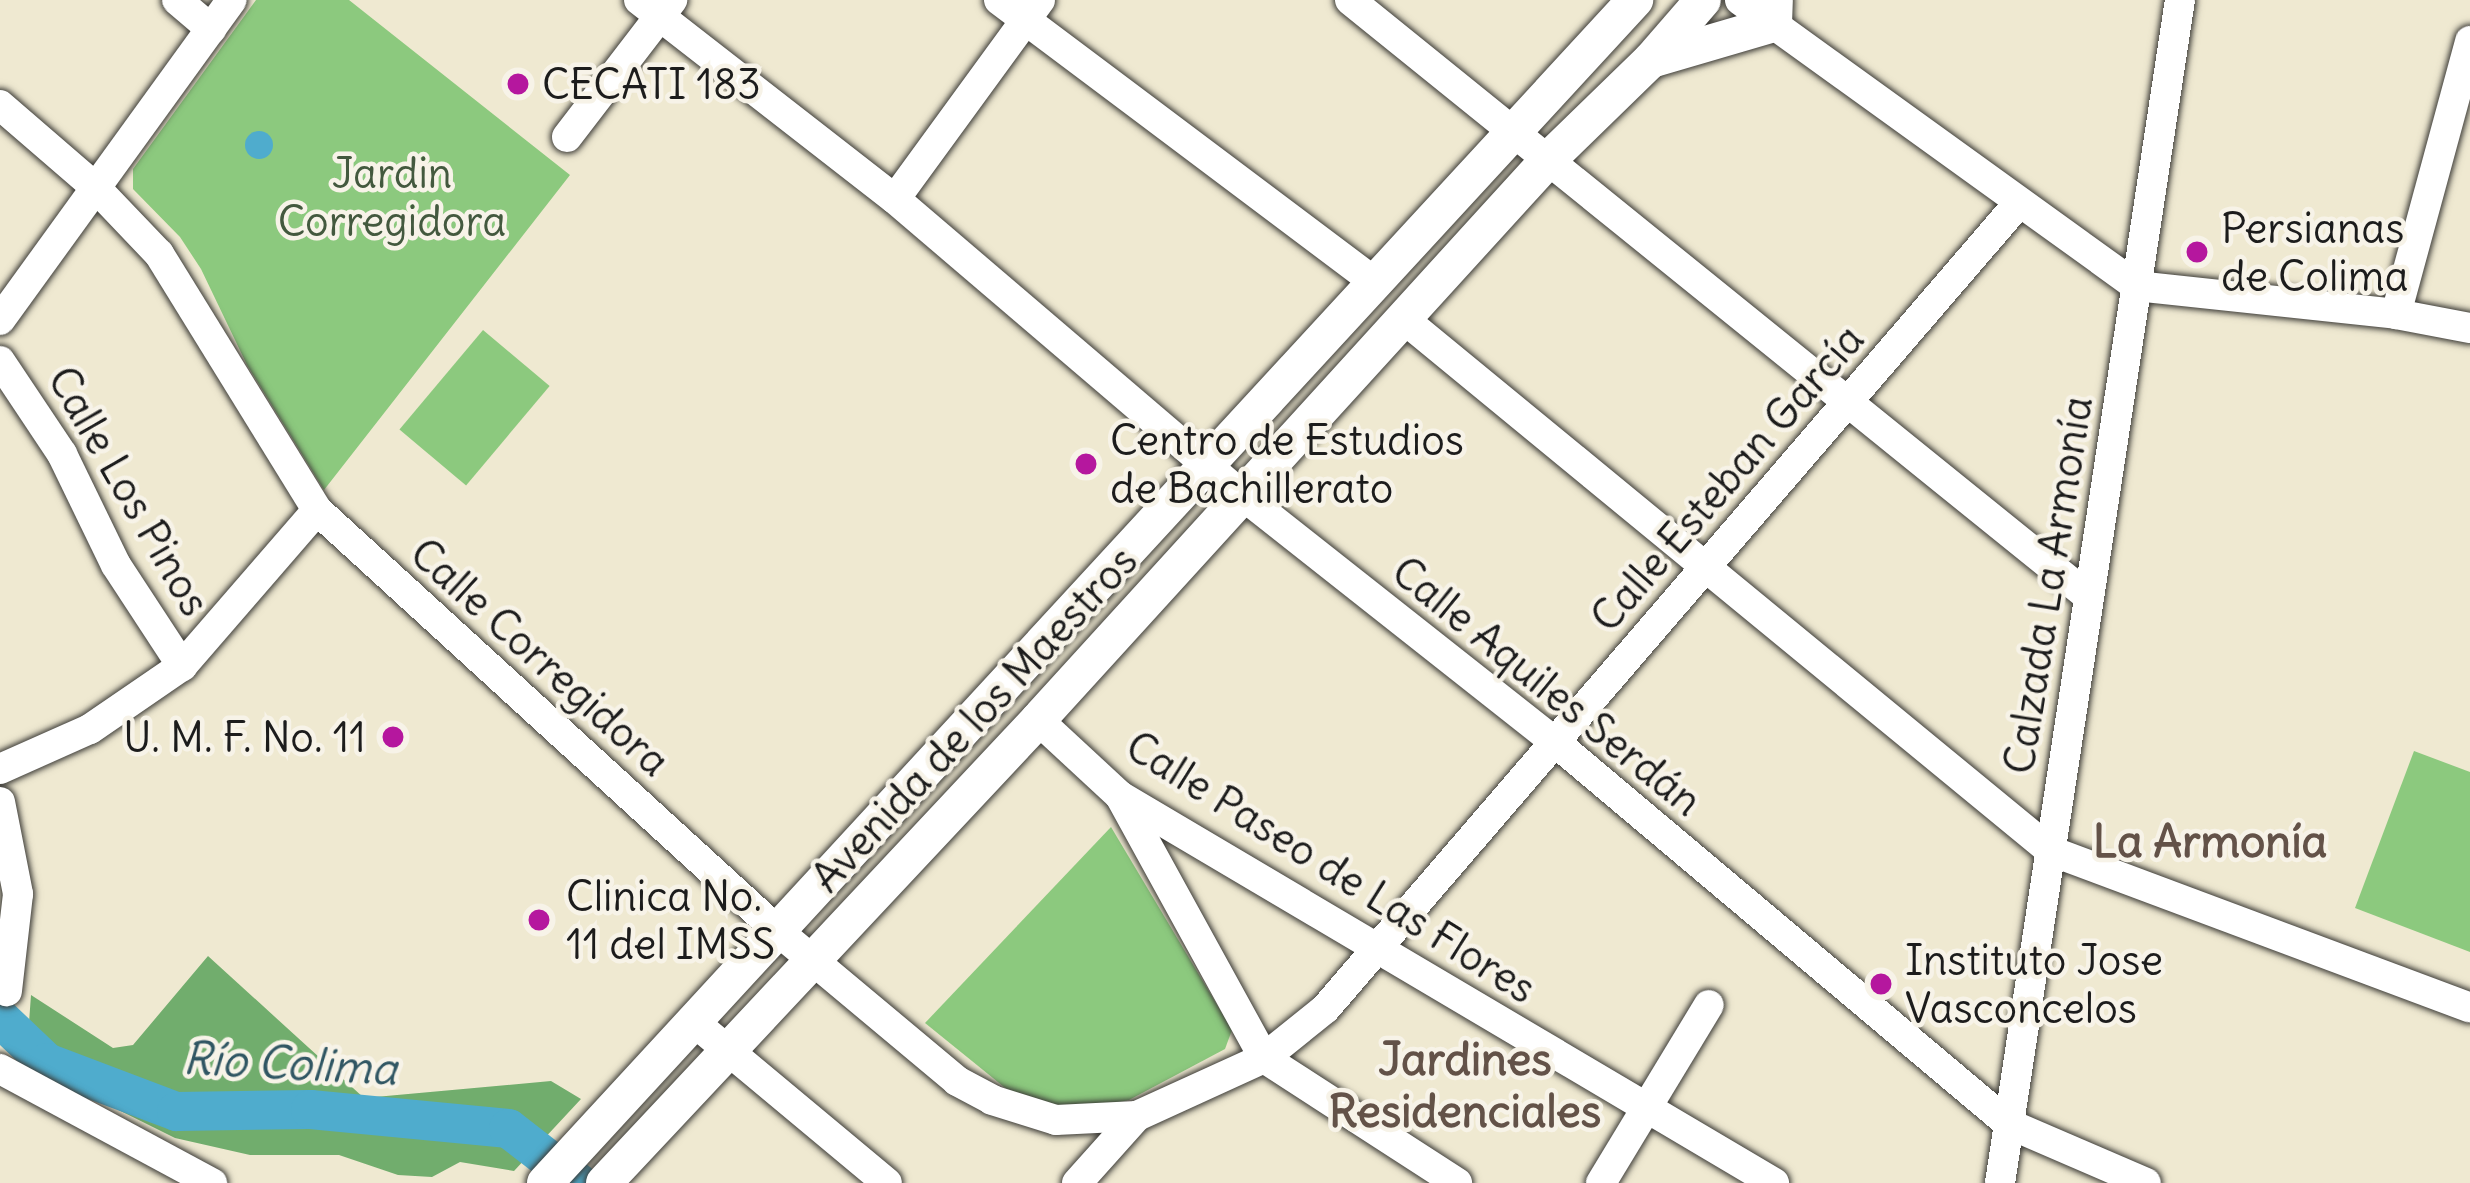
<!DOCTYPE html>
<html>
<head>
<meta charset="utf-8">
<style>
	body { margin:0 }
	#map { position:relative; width:2470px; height:1183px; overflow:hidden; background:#efe9d1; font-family:Delius,sans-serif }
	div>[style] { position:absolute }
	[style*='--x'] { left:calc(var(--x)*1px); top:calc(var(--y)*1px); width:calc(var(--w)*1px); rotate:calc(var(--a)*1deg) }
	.green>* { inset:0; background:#8cc97e; transform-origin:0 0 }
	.forest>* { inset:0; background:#71ad6d }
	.water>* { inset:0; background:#4faccd }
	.round { border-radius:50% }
	.river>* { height:39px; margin:-19.5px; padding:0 19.5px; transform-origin:19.5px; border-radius:19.5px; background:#4faccd }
	.roads { filter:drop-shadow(0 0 3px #3c3b37) drop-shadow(0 0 3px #3c3b37) }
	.minor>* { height:30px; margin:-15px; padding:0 15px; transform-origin:15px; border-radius:15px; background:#fff }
	.major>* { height:36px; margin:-18px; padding:0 18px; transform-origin:18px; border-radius:18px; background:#fff }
	.dots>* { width:33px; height:33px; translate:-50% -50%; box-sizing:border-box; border:6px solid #f7f3e8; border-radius:50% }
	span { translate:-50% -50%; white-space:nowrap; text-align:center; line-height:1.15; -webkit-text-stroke:9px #f7f3e8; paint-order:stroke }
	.poi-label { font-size:42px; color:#1c1c1c }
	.left { translate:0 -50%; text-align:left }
	.right { translate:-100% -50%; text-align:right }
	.park-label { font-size:42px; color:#43593e }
	.street-label { font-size:42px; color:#1c1c1c }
	.neighbourhood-label { font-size:45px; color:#635248; font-weight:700 }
	.water-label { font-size:45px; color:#305663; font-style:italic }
</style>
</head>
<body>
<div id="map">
	<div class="green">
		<div style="clip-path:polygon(256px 0,349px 0,570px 175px,324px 490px,247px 365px,201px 269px,180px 237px,133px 189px,133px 169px)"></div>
		<div style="left:483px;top:330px;width:87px;height:130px;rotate:40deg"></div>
		<div style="clip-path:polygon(2414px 751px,2470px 772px,2470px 952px,2355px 908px)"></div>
		<div style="clip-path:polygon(1111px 827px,1232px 1030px,1225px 1049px,1129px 1100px,1075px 1112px,1009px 1091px,925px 1023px)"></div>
	</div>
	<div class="forest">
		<div style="clip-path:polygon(208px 956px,364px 1098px,551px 1081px,581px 1099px,514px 1171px,460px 1162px,432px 1177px,398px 1175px,339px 1155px,250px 1155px,175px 1138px,26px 1064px,31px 995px,113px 1048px,133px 1045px)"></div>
	</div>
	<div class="water">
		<div class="round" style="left:245px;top:131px;width:28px;height:28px"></div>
	</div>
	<div class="river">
		<div style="--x:0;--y:1018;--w:64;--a:43.7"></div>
		<div style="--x:46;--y:1062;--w:139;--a:20.7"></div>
		<div style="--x:176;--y:1111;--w:134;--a:-0.9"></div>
		<div style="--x:310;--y:1109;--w:199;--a:5.5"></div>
		<div style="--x:508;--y:1128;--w:90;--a:37.8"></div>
	</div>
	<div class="roads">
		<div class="minor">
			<div style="--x:177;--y:0;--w:45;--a:40.5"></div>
			<div style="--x:639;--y:0;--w:324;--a:37.9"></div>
			<div style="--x:895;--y:199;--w:456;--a:40.5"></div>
			<div style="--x:1242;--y:495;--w:399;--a:38.3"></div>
			<div style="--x:1555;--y:742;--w:593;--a:40.08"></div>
			<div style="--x:2009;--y:1124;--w:149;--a:23.3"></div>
			<div style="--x:999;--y:0;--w:470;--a:36.9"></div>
			<div style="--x:1350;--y:0;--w:950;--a:38.93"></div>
			<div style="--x:1740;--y:0;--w:488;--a:35.8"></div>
			<div style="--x:2136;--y:286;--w:262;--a:6.1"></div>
			<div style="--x:2396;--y:314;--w:75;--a:10.7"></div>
			<div style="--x:0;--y:105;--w:127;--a:40.8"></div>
			<div style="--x:96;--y:188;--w:91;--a:46.3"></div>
			<div style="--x:159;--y:254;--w:301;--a:58.3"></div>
			<div style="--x:317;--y:510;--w:626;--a:42.41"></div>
			<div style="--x:779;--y:932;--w:232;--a:39.9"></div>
			<div style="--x:957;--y:1081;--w:40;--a:28"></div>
			<div style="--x:992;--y:1100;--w:67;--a:17.4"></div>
			<div style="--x:1056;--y:1120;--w:81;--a:-2.8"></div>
			<div style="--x:567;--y:137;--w:173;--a:-52.5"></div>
			<div style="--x:895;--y:199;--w:246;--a:-53.9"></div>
			<div style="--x:2396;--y:314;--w:283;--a:-74.8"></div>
			<div style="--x:0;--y:320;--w:395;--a:-54.1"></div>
			<div style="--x:1405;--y:320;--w:836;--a:39.42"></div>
			<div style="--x:2051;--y:851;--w:447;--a:20.5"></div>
			<div style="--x:0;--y:361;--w:112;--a:56.3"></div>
			<div style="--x:62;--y:454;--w:123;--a:64.1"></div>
			<div style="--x:116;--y:565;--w:121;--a:56.8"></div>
			<div style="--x:1038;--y:720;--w:112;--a:42.8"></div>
			<div style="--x:1120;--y:796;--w:760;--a:30.61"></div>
			<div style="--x:0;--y:769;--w:98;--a:-24"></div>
			<div style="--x:90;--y:729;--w:112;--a:-34.4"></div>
			<div style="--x:182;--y:666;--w:206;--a:-49.1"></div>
			<div style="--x:1120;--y:796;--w:299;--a:61.2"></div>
			<div style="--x:1264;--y:1058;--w:230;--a:32.9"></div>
			<div style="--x:0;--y:802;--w:94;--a:78.9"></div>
			<div style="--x:18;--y:894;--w:98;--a:96.5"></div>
			<div style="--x:694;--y:1022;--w:251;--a:39.8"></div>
			<div style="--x:0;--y:1069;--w:241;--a:28.3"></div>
			<div style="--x:1077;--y:1183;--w:90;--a:-48.2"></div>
			<div style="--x:1137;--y:1116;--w:140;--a:-24.5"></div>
			<div style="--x:1264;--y:1058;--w:78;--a:-38.8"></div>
			<div style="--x:1325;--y:1009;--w:1061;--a:-49.28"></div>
			<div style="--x:1601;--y:1183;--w:208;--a:-58.8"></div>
			<div style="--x:2000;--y:1183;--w:1197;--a:-81.35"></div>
		</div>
		<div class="major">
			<div style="--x:1651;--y:60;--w:128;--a:-16.3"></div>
			<div style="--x:1774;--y:24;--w:24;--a:-88"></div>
			<div style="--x:545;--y:1183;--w:1609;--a:-47.34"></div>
			<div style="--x:604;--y:1183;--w:635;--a:-46.85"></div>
			<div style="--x:1038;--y:720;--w:757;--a:-47.68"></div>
			<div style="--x:1548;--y:160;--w:144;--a:-44.2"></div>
			<div style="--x:1651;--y:60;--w:79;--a:-49.1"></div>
		</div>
	</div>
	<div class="dots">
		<div style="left:518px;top:84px;background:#b5179e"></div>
		<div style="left:2197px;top:252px;background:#b5179e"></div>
		<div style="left:1086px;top:464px;background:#b5179e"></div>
		<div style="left:393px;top:737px;background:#b5179e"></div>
		<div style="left:539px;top:920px;background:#b5179e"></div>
		<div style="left:1881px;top:984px;background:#b5179e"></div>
	</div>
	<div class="poi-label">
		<span class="left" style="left:542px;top:84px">CECATI 183</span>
		<span class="left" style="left:2221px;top:252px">Persianas<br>de Colima</span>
		<span class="left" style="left:1110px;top:464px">Centro de Estudios<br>de Bachillerato</span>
		<span class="right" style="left:366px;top:737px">U. M. F. No. 11</span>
		<span class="left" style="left:566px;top:920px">Clinica No.<br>11 del IMSS</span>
		<span class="left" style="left:1905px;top:984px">Instituto Jose<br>Vasconcelos</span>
	</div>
	<div class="park-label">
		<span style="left:392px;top:197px">Jardin<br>Corregidora</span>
	</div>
	<div class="street-label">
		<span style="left:1727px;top:478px;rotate:-49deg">Calle Esteban García</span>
		<span style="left:129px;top:491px;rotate:60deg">Calle Los Pinos</span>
		<span style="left:2048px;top:585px;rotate:-81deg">Calzada La Armonía</span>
		<span style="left:540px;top:657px;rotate:42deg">Calle Corregidora</span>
		<span style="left:1547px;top:686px;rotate:39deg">Calle Aquiles Serdán</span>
		<span style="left:974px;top:719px;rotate:-47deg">Avenida de los Maestros</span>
		<span style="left:1331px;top:867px;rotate:32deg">Calle Paseo de Las Flores</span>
	</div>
	<div class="neighbourhood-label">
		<span style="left:2210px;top:842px">La Armonía</span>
		<span style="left:1465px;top:1086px">Jardines<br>Residenciales</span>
	</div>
	<div class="water-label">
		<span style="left:290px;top:1064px;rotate:3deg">Río Colima</span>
	</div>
</div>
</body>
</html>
